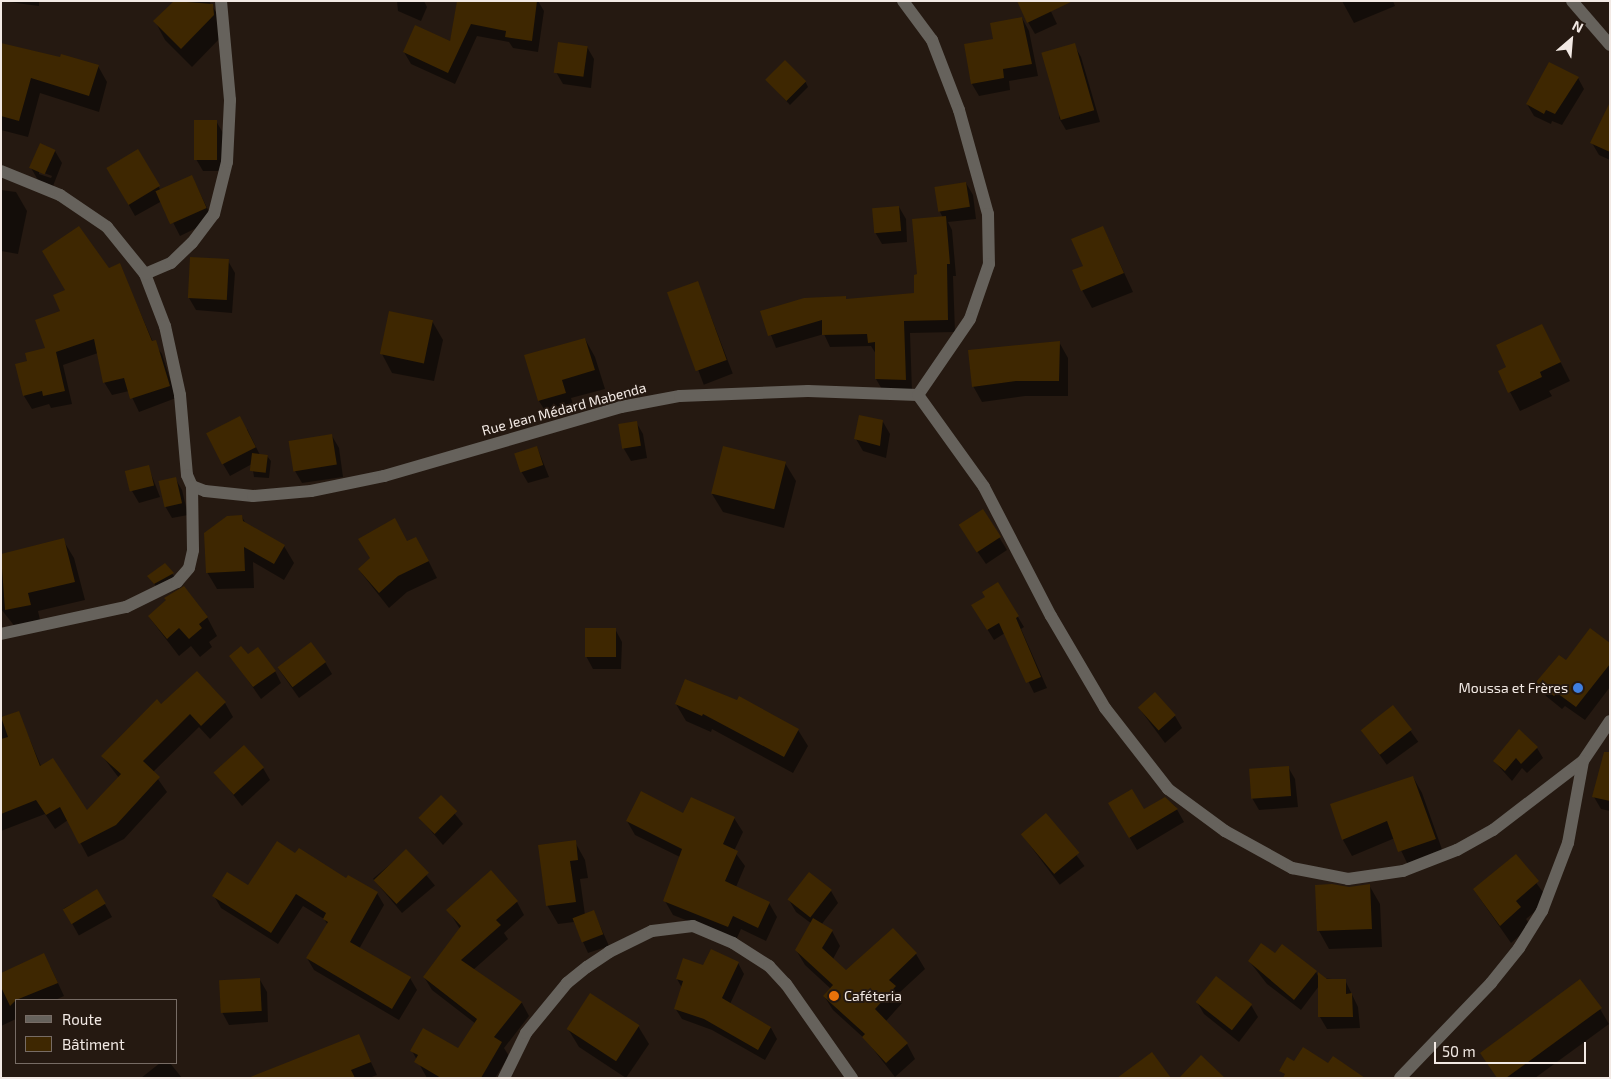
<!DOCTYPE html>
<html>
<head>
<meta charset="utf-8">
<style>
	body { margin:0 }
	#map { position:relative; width:1611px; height:1079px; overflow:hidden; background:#251911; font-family:"Exo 2",sans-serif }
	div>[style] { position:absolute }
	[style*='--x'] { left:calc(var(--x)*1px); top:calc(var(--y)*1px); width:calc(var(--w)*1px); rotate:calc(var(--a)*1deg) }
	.shadow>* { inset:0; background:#0007; transform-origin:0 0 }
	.building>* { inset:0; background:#3e2701; transform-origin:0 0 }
	.minor>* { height:12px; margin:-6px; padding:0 6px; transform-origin:6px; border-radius:6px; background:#66625c }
	.tertiary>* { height:12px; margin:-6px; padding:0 6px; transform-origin:6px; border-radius:6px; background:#66625c }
	.dots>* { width:14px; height:14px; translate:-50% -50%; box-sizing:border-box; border:2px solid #251911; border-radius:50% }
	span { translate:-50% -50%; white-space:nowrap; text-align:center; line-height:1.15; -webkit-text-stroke:4px #251911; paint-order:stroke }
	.street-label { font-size:14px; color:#f2e9e4 }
	.poi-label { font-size:14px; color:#f2e9e4 }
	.right { translate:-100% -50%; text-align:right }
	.left { translate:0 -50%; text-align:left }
	.frame { position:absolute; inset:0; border:2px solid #f2e9e4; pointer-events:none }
	.legend { position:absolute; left:15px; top:999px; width:162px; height:65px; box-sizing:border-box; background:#251911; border:1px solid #776c65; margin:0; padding:6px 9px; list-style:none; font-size:15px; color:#f2e9e4 }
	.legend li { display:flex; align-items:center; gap:10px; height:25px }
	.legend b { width:25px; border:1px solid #776c65 }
	.north { position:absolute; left:1546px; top:15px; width:50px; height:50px; -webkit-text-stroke:4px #251911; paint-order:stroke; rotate:27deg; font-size:14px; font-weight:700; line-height:20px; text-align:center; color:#f2e9e4 }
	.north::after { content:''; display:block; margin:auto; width:18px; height:22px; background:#f2e9e4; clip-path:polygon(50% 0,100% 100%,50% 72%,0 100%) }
	.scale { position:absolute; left:1434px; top:1042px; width:152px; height:22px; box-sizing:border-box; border:2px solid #f2e9e4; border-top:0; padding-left:6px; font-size:15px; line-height:18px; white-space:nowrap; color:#f2e9e4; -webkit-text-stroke:4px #251911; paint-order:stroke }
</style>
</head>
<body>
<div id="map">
	<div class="shadow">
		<div style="clip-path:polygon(1px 1px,39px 1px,39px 6px)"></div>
		<div style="clip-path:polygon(176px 1px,209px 1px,223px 23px,224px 34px,192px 67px,165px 40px,155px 21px)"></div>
		<div style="clip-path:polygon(397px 1px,424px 1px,427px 7px,421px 21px,398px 11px)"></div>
		<div style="clip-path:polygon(459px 1px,538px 1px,544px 11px,538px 52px,513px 48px,509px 42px,477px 36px,455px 84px,411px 64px,404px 52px,450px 43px)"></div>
		<div style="clip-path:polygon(1046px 1px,1057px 24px,1035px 34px,1028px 22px)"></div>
		<div style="clip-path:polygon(1342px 1px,1393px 1px,1395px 6px,1354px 23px)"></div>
		<div style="clip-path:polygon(1022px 18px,1029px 31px,1038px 76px,1009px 81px,1010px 90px,979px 96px,972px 84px,965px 45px,995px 40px)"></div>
		<div style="clip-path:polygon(1074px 45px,1081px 57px,1100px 122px,1066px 130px,1059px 118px)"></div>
		<div style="clip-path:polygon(587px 47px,594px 59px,591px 88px,563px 84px,556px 72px)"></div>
		<div style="clip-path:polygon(1px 52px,98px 66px,107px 82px,99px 112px,40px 93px,28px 137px,1px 130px)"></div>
		<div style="clip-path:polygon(1578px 78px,1584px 89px,1562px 125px,1552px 121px,1551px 124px,1534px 116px,1527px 104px)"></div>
		<div style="clip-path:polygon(767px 80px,805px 81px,808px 87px,790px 105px)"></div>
		<div style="clip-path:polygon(1610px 115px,1610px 160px,1599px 155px,1592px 143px)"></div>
		<div style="clip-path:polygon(216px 121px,223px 133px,224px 171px,203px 171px,196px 159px)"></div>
		<div style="clip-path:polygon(138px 150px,161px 191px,192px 177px,213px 220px,180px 236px,162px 201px,135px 216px,108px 168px)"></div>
		<div style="clip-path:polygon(evenodd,55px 151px,62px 163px,53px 186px,38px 180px,31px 168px,55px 151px,39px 171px,52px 176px,51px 178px,39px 174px,39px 171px)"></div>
		<div style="clip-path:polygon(966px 183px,973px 195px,976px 219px,948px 222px,952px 230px,956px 276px,953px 276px,955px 332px,910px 333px,912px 391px,883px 391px,876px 379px,876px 354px,871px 346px,830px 347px,824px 334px,776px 348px,762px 312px,916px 294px,918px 276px,943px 218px,939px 210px)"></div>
		<div style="clip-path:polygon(1px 190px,16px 192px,27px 211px,18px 254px,1px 251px)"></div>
		<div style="clip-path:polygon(899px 207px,906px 219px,907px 242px,882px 244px,875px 232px)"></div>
		<div style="clip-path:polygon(1103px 227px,1133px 292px,1092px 308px,1082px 290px,1085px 267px)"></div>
		<div style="clip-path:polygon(228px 261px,235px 273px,232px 313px,196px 310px,189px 298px)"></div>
		<div style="clip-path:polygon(119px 264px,153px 342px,162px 354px,176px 398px,139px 412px,129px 391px,112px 395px,104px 382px,98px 353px,63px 365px,72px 404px,51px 408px,49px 404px,32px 409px,24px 396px,16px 365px,28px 362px,46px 349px,62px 312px,108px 269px)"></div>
		<div style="left:698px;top:283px;width:97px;height:31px;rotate:69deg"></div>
		<div style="clip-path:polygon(432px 321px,443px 340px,434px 381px,392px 373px,382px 354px)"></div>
		<div style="clip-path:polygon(1542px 325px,1570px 381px,1549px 391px,1552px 396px,1520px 411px,1499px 371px,1508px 367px)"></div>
		<div style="clip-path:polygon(585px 339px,595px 357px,605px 389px,571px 398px,575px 411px,550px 419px,539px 401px)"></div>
		<div style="clip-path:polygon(1059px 342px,1068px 358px,1068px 396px,1025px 396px,982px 402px,973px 386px)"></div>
		<div style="clip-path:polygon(636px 422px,643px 434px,647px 458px,631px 461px,624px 449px,619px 425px)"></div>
		<div style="clip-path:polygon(883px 422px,890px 434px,886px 458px,863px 451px,856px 439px)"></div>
		<div style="clip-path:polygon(247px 429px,260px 455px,267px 456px,271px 461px,269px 478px,254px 477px,252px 464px,230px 476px,223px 464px)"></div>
		<div style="clip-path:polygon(332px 436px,339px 448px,343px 477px,302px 483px,295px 471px,291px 442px)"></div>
		<div style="clip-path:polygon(537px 447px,549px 477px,528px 483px,521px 471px)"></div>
		<div style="clip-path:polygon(785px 463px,796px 481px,784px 528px,723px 512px,712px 494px)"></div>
		<div style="clip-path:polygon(148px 466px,160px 497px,139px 503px,132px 491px)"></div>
		<div style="clip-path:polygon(175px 478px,182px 490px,188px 515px,172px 518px,165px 506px)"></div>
		<div style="clip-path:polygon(983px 511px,1007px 550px,986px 564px,968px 538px)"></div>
		<div style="clip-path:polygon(242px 517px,246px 524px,284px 546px,294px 563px,284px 580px,253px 562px,254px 588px,217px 589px,207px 572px)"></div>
		<div style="clip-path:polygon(63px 540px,74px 558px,85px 600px,38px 611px,41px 624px,16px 628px,1px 609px,1px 555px)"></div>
		<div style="clip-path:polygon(407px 542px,425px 554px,437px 578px,407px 592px,389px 608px,359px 570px)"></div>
		<div style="clip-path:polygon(165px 564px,176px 579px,158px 589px,149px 577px)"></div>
		<div style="clip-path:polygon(998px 584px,1024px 627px,1021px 629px,1047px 688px,1034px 693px,1005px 633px,994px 640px,979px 616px,986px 597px)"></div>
		<div style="clip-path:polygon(149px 617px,207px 617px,217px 636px,209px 642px,212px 647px,200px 657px,191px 646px,179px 656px)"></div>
		<div style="clip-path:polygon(615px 629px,622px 642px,621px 669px,593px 669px,586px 656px)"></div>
		<div style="clip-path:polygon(1610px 645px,1610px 687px,1585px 720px,1565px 706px,1562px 709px,1546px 696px,1538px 682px,1566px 662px)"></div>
		<div style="clip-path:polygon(231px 656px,248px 656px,275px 671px,281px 683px,261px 699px)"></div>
		<div style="clip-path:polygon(325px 662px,332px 674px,299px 698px,278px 668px)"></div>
		<div style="clip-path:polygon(197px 672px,225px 703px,233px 717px,210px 739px,199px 727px,153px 772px,167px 792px,124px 839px,88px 857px,68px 820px,55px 829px,45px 814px,1px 831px,1px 714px,3px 717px,18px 712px,41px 766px,87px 812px,119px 778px,103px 757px)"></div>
		<div style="clip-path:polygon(676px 704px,798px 730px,808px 746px,793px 773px,712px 729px,711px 732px,686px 721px)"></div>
		<div style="left:1393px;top:707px;width:43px;height:39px;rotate:54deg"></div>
		<div style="clip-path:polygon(1139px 708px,1175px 716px,1182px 728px,1165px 743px)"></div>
		<div style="clip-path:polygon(1537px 748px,1543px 758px,1527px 773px,1522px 768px,1512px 781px,1494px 761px)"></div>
		<div style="clip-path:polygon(1288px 767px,1295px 779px,1298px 807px,1259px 810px,1252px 798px)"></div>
		<div style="clip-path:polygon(263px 768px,270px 780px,242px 806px,216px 773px)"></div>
		<div style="clip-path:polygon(1610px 773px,1610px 811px,1601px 809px,1594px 797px)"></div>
		<div style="clip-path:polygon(1413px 777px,1422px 793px,1444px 855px,1409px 867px,1395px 838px,1352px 856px,1343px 840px,1331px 805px)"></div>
		<div style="clip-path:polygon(441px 797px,463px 824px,443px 845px,420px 818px)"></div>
		<div style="clip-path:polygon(1165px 798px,1175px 806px,1184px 822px,1137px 850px,1109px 803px,1143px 811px)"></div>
		<div style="clip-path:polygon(691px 799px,734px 818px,743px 832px,734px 851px,745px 866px,736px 887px,769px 903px,777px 917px,766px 941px,741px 929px,736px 940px,673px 915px,665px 901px,680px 857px,635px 835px,627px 821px,684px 814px)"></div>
		<div style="left:1046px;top:815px;width:64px;height:31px;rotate:53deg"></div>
		<div style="clip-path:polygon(575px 842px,585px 860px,588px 878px,580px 879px,585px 915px,594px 912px,609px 946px,588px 953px,574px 922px,558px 924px,547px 905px)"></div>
		<div style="left:406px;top:851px;width:45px;height:43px;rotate:50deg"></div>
		<div style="clip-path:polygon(296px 855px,377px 893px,384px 905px,359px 949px,410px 978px,417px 990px,399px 1020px,314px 970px,307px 958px,328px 925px,324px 919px,303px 906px,278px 944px,221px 908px,214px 896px,248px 887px)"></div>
		<div style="clip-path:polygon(1516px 856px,1549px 900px,1526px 919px,1531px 926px,1511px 943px,1474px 890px)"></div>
		<div style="clip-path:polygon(1369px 885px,1380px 904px,1382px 947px,1329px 949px,1319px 931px,1316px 886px,1349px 888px)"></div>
		<div style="left:97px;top:890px;width:31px;height:38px;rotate:61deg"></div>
		<div style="clip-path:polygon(831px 891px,838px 903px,821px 925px,832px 931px,840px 946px,833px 959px,846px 971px,893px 930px,916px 954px,925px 969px,899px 993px,903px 1002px,886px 1021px,907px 1044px,915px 1059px,895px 1077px,866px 1040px,833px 1010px,824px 996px,831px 989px,805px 965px,796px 950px,812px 924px,796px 912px,789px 900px)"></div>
		<div style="clip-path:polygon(517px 902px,524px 915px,504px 933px,508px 939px,473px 970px,522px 1003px,529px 1016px,504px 1048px,509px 1056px,495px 1078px,427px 1078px,412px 1051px,458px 1050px,476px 1024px,432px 990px,424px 977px,460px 929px,448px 910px)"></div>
		<div style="clip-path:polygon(1275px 955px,1316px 972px,1319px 978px,1345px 980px,1358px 1007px,1360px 1028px,1327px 1029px,1320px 1017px,1319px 986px,1301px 1010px,1267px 984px,1249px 961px)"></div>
		<div style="clip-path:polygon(738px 963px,744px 974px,730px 1004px,771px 1028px,777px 1039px,765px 1060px,712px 1030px,682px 1019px,675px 1008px,682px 988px,677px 979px,704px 966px)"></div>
		<div style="clip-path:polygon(50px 966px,64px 996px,55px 1000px,16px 1000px,16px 1019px,1px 1026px,1px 975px)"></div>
		<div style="clip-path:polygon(1216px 977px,1251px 1005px,1258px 1017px,1239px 1042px,1204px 1014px,1197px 1002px)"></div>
		<div style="clip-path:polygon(260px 980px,267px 992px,268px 1022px,229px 1025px,222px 1012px)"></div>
		<div style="clip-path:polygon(1600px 1009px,1609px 1024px,1535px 1078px,1497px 1078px)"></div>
		<div style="clip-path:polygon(638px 1026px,649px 1044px,626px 1078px,579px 1047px,568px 1029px)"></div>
		<div style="clip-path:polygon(358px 1035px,377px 1075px,369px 1078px,273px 1078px)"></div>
		<div style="clip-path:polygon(160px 1063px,170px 1063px,182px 1078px,141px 1078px)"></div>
	</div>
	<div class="building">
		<div style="clip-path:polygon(174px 1px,213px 4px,214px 15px,181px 49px,153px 21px)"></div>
		<div style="clip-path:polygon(457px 1px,537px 1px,532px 41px,505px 37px,506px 31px,471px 24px,448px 73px,403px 52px,415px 25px,450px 41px)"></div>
		<div style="clip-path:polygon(1017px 1px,1073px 1px,1027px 23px)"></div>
		<div style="clip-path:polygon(1022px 17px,1032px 64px,1003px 69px,1004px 78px,971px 84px,964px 44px,993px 39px,990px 23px)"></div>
		<div style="left:558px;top:42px;width:30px;height:31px;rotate:8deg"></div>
		<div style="clip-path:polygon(1px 43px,60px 57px,61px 54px,99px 65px,89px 96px,31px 78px,19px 121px,1px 116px)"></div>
		<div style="left:1075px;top:43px;width:70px;height:35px;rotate:74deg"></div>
		<div style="left:785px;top:60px;width:30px;height:28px;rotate:45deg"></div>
		<div style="clip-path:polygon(1549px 62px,1579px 77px,1555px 114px,1546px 110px,1544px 114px,1526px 104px)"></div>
		<div style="clip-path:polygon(1610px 102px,1610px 152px,1590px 143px)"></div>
		<div style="left:194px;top:120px;width:23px;height:40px"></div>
		<div style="left:40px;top:143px;width:17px;height:27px;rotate:24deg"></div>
		<div style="left:138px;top:149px;width:43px;height:37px;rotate:59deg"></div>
		<div style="left:192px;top:175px;width:36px;height:40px;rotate:66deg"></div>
		<div style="left:966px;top:182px;width:25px;height:32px;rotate:81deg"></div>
		<div style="left:899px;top:206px;width:25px;height:27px;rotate:85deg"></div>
		<div style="clip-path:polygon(946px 216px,950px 264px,947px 264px,948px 320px,904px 321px,906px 380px,875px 379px,875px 342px,868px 343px,867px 334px,822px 335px,822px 320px,768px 336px,760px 311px,804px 298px,846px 296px,846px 299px,914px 293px,914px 275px,917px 274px,912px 219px)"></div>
		<div style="clip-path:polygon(79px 226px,109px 268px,120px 263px,152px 341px,156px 340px,170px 386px,130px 399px,124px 378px,103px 383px,94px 339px,56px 352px,65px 391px,43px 396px,42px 391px,23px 396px,15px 364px,27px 361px,25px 353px,45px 348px,35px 320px,60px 311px,53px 295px,65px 290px,42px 251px)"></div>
		<div style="clip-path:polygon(1103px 226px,1124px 273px,1081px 291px,1072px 270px,1083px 266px,1071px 239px)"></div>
		<div style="left:190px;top:257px;width:39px;height:41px;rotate:3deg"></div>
		<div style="left:698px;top:281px;width:84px;height:33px;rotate:70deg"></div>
		<div style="left:389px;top:311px;width:45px;height:44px;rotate:12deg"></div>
		<div style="clip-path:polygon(1542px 324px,1561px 362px,1540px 372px,1542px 377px,1508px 393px,1498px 371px,1506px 367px,1496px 345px)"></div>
		<div style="clip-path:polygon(585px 338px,595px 370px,562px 380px,566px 393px,538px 401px,524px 355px)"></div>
		<div style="clip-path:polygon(1060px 341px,1059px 381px,1016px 381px,972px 387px,968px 350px)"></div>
		<div style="clip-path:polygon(859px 415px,883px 420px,880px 446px,854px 439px)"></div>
		<div style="left:240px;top:416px;width:35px;height:38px;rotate:63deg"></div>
		<div style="left:637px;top:421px;width:25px;height:19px;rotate:81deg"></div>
		<div style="left:332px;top:434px;width:31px;height:44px;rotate:81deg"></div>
		<div style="left:537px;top:446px;width:20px;height:24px;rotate:72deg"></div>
		<div style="left:723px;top:446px;width:65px;height:49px;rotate:14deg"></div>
		<div style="left:252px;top:453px;width:16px;height:18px;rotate:7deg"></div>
		<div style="left:149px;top:465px;width:21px;height:25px;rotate:76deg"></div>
		<div style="left:176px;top:477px;width:27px;height:18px;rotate:77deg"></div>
		<div style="left:983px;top:509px;width:33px;height:29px;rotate:57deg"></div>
		<div style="clip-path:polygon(242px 515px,243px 521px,285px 545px,274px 564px,244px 547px,245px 571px,206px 573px,204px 533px,227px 516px)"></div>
		<div style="clip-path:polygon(395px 518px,407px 541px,416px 537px,429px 561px,398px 576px,379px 593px,358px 569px,370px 558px,358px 539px)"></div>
		<div style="clip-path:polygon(64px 538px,75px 582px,28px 593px,31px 605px,5px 610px,1px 554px)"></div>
		<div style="clip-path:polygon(165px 563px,174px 573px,154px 584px,147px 576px)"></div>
		<div style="clip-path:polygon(998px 582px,1019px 616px,1016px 618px,1041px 677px,1026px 683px,999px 623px,987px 630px,971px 605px,985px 597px,982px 592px)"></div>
		<div style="clip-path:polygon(184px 586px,208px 617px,199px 624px,202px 628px,189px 639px,179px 628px,167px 639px,148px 616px,166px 600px,164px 598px)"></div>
		<div style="left:585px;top:628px;width:31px;height:29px"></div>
		<div style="clip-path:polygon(1590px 628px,1610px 643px,1610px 664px,1576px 707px,1557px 693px,1554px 696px,1536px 682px,1559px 655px,1566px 660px)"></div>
		<div style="left:311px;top:642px;width:25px;height:42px;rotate:53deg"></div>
		<div style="clip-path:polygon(241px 646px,248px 654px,258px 647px,276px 671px,253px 687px,229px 656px)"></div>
		<div style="clip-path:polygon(197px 671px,226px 702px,201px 726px,190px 714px,143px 761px,160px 777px,116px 825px,79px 844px,60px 807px,46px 815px,36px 800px,1px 814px,1px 739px,8px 737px,1px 717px,19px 711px,40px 766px,53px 758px,87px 810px,121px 774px,101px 756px,157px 699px,161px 704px)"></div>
		<div style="clip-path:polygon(685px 679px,737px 700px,739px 696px,799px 729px,784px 757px,703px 714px,702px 716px,675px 704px)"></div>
		<div style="left:1155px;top:692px;width:31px;height:23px;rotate:48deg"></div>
		<div style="left:1393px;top:705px;width:31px;height:41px;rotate:52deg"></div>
		<div style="clip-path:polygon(1519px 729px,1538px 747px,1521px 764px,1516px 758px,1505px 771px,1493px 761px)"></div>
		<div style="left:244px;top:745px;width:30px;height:41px;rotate:48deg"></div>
		<div style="clip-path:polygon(1604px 752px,1610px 752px,1610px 801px,1592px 797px)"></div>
		<div style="left:1289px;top:766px;width:30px;height:40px;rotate:86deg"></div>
		<div style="clip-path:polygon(1413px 776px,1436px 839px,1398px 852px,1387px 821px,1342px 840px,1330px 804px)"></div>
		<div style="clip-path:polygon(1132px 789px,1144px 809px,1165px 797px,1178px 809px,1129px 838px,1108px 803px)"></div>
		<div style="clip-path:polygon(641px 791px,683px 813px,691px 797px,735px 817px,723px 844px,738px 851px,725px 881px,770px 902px,758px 928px,733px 916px,728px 927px,663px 901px,682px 849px,626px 821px)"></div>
		<div style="left:441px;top:795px;width:23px;height:32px;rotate:45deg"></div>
		<div style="left:1046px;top:813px;width:52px;height:33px;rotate:50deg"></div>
		<div style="clip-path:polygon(576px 840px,578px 860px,570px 861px,576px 902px,546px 906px,538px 845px)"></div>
		<div style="clip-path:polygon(277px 841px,295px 853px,299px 848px,346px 878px,348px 875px,378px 892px,350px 942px,411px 977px,392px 1009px,306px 958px,328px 922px,323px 919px,326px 913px,296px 894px,271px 933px,212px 896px,227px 872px,248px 885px)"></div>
		<div style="left:406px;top:849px;width:33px;height:45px;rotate:46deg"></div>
		<div style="clip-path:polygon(1516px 854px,1539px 881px,1516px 901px,1521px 907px,1500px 926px,1473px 889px)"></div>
		<div style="clip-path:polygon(491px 870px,518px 901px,496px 920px,501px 925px,461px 960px,522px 1002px,494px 1037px,502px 1042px,481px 1078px,441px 1078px,414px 1062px,418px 1055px,410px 1051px,423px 1028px,458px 1048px,477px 1019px,423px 977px,461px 926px,446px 910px)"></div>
		<div style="left:809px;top:872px;width:29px;height:35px;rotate:38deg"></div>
		<div style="clip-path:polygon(1332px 884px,1349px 887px,1370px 884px,1372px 929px,1317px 931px,1315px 885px)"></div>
		<div style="left:97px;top:889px;width:17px;height:40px;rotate:59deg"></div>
		<div style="left:594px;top:910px;width:26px;height:23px;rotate:69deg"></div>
		<div style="clip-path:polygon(813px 918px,833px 930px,822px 948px,846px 970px,893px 928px,917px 953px,889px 980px,896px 986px,875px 1009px,908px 1043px,886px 1063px,862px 1037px,865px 1034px,823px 996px,833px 985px,795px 950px)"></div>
		<div style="clip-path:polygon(1261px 943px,1275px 953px,1282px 944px,1317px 971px,1294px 1000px,1248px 961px)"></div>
		<div style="clip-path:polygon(711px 949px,739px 962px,722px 998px,771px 1027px,758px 1050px,704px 1019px,674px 1009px,683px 981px,676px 979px,683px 958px,703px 965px)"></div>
		<div style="clip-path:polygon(44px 953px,58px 983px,16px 1000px,10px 1006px,1px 987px,1px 973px)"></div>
		<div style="clip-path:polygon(1318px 972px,1327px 979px,1346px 979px,1346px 994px,1352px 993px,1353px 1017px,1318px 1017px)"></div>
		<div style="left:1216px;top:976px;width:46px;height:33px;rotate:38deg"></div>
		<div style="left:260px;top:978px;width:33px;height:41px;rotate:87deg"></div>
		<div style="clip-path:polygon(1580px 979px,1602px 1008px,1506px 1078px,1497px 1078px,1480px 1053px)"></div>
		<div style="left:590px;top:993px;width:59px;height:43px;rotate:33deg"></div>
		<div style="clip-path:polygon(359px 1034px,371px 1062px,351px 1070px,355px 1078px,248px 1078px)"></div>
		<div style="clip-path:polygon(1303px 1047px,1328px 1063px,1333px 1056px,1365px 1078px,1283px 1078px,1285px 1074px,1279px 1071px,1287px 1057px,1294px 1061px)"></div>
		<div style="clip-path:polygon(1152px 1052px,1171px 1078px,1117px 1078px)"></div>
		<div style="clip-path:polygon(1201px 1055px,1225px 1078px,1179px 1078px)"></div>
	</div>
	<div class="minor">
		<div style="--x:903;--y:1;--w:49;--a:53.4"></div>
		<div style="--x:932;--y:40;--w:75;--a:68.9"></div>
		<div style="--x:959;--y:110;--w:108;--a:74.4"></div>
		<div style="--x:988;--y:214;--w:50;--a:88.9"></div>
		<div style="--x:989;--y:264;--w:58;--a:109.1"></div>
		<div style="--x:970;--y:319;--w:92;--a:124.4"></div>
		<div style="--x:1572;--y:1;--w:58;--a:49.2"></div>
		<div style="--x:1;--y:171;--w:64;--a:22.1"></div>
		<div style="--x:60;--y:195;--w:57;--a:34.2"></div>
		<div style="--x:107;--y:227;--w:60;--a:51"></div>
		<div style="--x:145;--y:274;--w:56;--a:69"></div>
		<div style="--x:165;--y:326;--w:71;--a:77.7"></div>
		<div style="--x:180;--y:395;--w:80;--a:85"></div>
		<div style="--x:187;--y:475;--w:12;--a:66"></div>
		<div style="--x:192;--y:486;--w:14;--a:21"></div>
		<div style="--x:205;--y:491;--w:48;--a:5.9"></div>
		<div style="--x:253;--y:496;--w:58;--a:-4.9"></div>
		<div style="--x:311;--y:491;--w:75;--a:-11.6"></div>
		<div style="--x:384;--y:476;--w:247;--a:-16.2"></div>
		<div style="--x:621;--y:407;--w:60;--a:-10.6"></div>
		<div style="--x:680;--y:396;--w:128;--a:-2.2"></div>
		<div style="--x:808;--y:391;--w:110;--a:2.1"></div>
		<div style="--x:145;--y:274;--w:28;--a:-23"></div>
		<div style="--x:171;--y:263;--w:29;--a:-44"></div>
		<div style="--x:192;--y:243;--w:36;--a:-53"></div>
		<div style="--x:214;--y:214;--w:54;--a:-76"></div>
		<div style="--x:227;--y:162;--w:62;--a:-87.2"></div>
		<div style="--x:230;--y:100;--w:99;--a:-95.2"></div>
		<div style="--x:918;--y:395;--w:113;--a:54.3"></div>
		<div style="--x:984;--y:487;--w:145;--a:62.6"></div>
		<div style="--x:1051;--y:616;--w:107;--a:59.6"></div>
		<div style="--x:1105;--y:708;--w:103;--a:52.1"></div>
		<div style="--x:1168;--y:789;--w:71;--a:36.4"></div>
		<div style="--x:1225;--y:831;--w:77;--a:28.9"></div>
		<div style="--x:1292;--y:868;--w:57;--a:11.1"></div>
		<div style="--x:1348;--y:879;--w:56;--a:-8.3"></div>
		<div style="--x:1403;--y:871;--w:58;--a:-21.3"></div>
		<div style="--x:1457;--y:850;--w:41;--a:-29.1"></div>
		<div style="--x:1493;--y:830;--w:113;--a:-37.5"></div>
		<div style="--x:1583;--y:761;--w:48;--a:-56"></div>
		<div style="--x:1;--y:634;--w:128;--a:-12.2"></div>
		<div style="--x:126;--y:607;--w:57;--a:-26.1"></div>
		<div style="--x:177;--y:582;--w:18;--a:-49"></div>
		<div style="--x:189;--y:568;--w:18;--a:-77"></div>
		<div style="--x:193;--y:550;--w:64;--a:-90.9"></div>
	</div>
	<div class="tertiary">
		<div style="--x:504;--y:1078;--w:50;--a:-63.9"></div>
		<div style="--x:526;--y:1033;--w:65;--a:-50.6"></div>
		<div style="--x:567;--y:983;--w:26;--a:-39"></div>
		<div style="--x:587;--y:967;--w:27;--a:-34"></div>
		<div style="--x:609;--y:952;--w:48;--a:-26"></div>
		<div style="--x:652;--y:931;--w:41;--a:-7"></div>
		<div style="--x:693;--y:926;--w:43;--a:23"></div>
		<div style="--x:733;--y:943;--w:43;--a:32.6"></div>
		<div style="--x:769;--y:966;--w:25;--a:47"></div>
		<div style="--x:786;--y:984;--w:115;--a:54.9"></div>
		<div style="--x:1400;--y:1078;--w:132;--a:-46.2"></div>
		<div style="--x:1491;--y:983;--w:45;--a:-51.3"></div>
		<div style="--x:1519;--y:948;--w:44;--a:-58.1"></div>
		<div style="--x:1542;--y:911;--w:73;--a:-69.1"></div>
		<div style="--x:1568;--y:843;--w:83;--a:-79.6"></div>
	</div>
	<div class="dots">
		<div style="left:1578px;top:688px;background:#3f7fe0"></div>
		<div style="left:834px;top:996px;background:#e8710a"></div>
	</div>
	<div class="street-label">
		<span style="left:564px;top:409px;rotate:-15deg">Rue Jean Médard Mabenda</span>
	</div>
	<div class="poi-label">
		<span class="right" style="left:1568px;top:688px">Moussa et Frères</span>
		<span class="left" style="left:844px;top:996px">Caféteria</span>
	</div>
	<div class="frame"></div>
	<ul class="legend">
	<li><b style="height:6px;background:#66625c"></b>Route</li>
	<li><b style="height:14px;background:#3e2701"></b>Bâtiment</li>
	</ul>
	<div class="north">N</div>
	<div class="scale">50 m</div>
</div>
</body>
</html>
